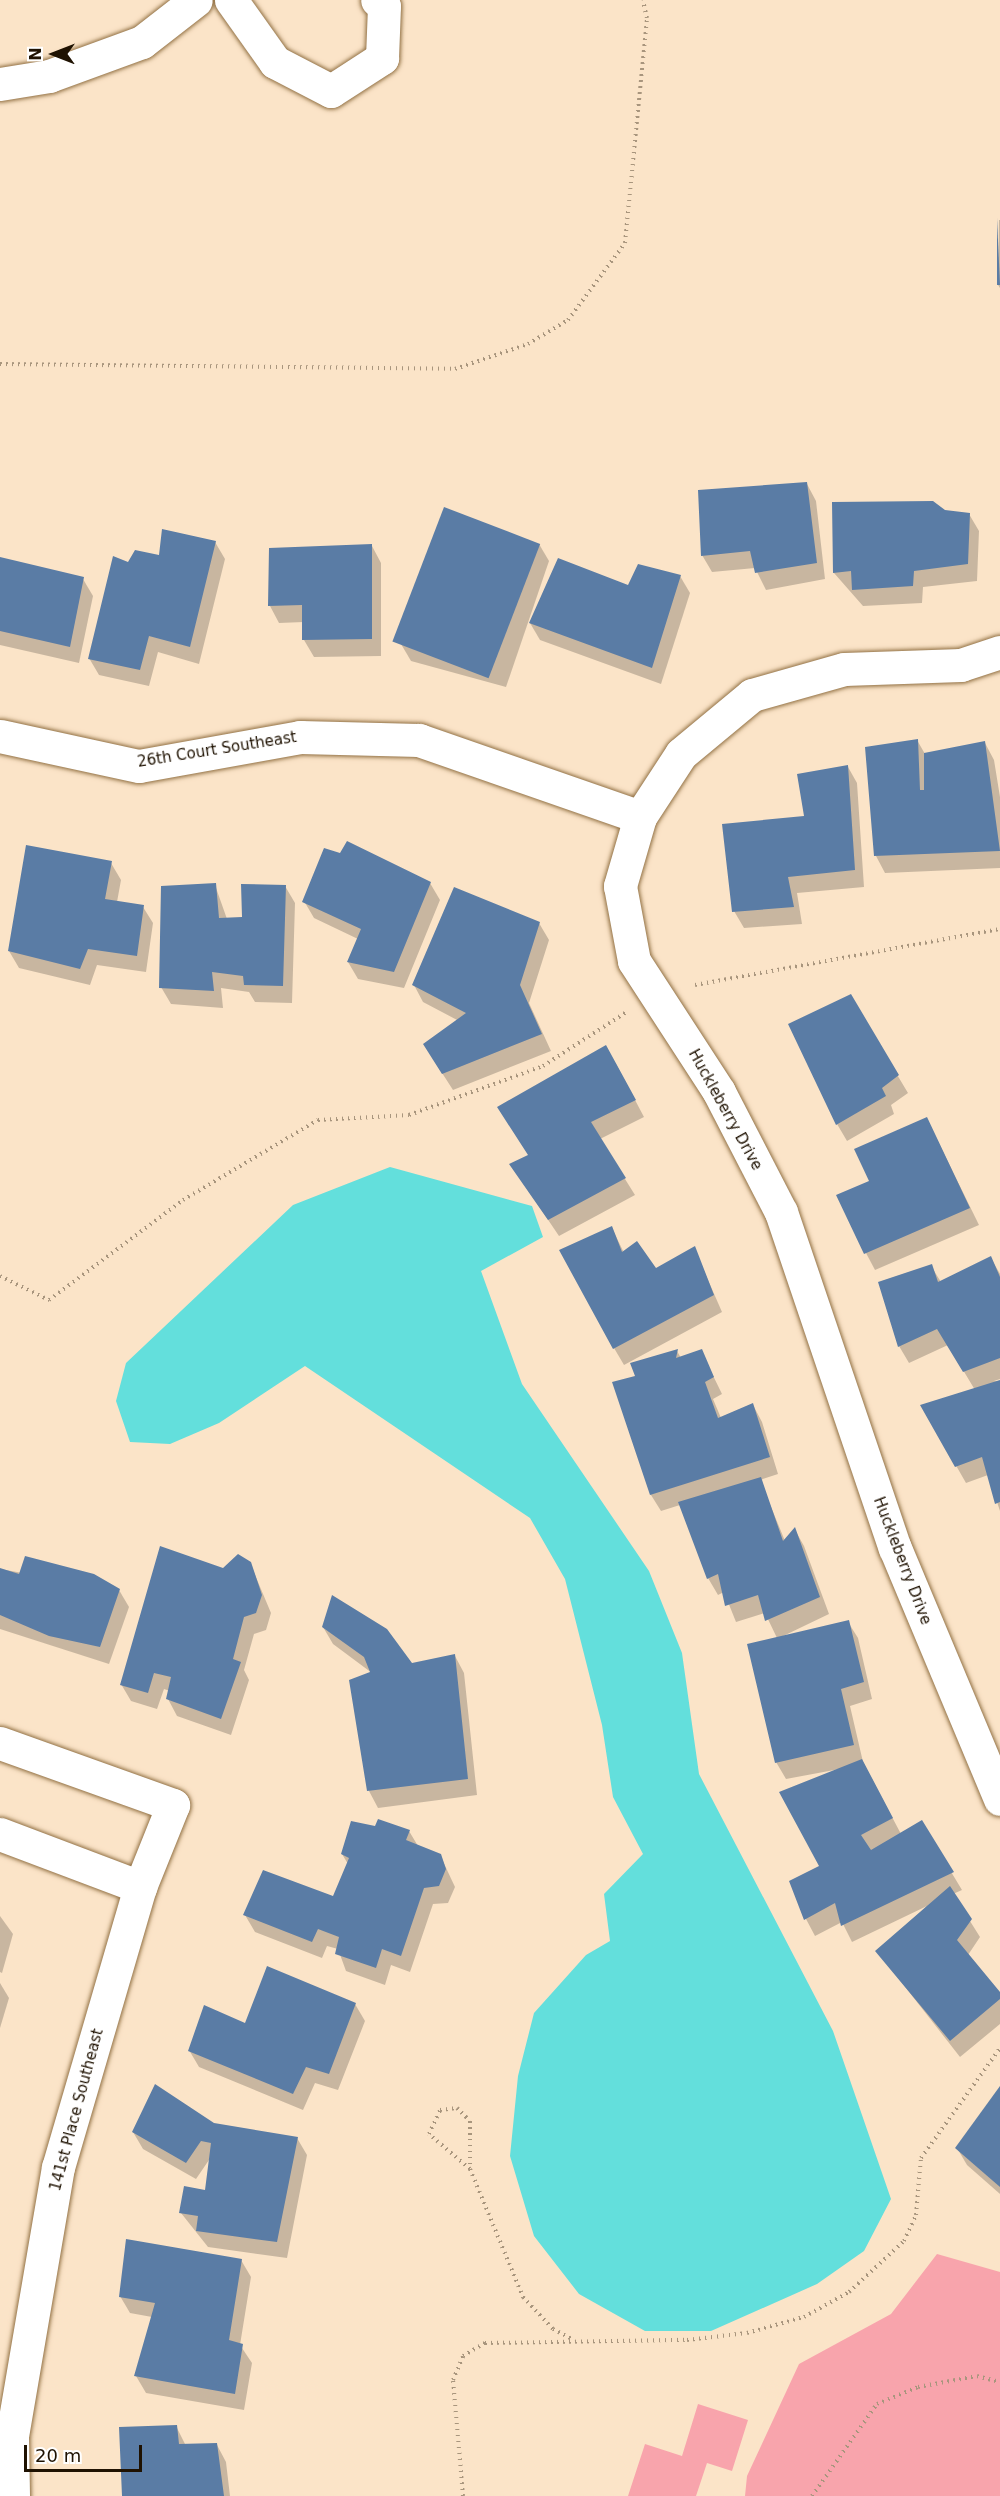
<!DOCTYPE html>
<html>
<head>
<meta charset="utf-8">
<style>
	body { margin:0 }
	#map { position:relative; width:1000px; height:2496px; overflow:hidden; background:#fbe4c8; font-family:"DejaVu Sans",sans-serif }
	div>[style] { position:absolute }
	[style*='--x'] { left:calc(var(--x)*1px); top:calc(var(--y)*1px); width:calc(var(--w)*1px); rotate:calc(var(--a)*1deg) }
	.green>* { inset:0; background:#f8a4ac }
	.water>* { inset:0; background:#63dfdc }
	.shadow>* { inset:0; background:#0003 }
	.building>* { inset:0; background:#5a7ca5; transform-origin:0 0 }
	.path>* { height:4px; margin-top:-2px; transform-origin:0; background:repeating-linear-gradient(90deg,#a8957d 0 1.5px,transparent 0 6px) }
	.roads { filter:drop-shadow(0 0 2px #927144) drop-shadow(0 0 2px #927144) }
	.minor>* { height:33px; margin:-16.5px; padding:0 16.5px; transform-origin:16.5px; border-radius:16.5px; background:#fff }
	span { translate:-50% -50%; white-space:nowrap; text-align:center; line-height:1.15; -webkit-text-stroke:5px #fff; paint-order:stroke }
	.street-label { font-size:15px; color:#1f1202 }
	.north { position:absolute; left:24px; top:24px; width:60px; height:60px; -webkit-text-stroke:4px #fff; paint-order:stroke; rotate:270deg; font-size:16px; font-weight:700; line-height:24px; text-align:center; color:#1f1202 }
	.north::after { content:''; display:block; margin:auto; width:21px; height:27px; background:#1f1202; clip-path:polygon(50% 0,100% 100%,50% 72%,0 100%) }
	.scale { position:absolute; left:24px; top:2445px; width:118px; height:27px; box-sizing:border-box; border:3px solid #1f1202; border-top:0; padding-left:8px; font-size:18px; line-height:21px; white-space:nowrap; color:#1f1202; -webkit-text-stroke:4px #fff; paint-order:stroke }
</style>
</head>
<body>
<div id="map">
	<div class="green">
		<div style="clip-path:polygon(937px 2254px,1000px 2272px,1000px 2496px,745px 2496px,747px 2476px,799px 2364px,891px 2314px)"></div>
		<div style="clip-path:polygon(698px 2404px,748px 2420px,732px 2471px,707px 2463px,696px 2496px,628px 2496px,645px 2444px,682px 2456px)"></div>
	</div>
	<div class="water">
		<div style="clip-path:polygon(390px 1167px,532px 1206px,543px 1237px,481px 1271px,522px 1384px,649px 1571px,682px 1653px,699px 1774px,833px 2031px,891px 2199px,864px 2251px,817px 2284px,711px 2331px,645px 2331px,579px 2294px,534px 2236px,510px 2156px,518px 2076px,534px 2013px,586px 1955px,610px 1941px,604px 1894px,643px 1854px,613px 1797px,602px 1725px,565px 1579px,530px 1518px,305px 1366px,219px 1423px,170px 1444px,130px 1442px,116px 1401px,126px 1363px,293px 1205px)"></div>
	</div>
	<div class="shadow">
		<div style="clip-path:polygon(999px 220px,1000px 220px,1000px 288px,998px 285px)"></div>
		<div style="clip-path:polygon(807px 484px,816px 501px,825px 579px,766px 590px,755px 568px,712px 572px,702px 555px)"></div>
		<div style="clip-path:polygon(833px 504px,969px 514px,979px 531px,977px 581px,923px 587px,922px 603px,863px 606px,834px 573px)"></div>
		<div style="clip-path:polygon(215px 542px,225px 559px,199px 664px,158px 652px,149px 686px,99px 675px,89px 658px,128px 564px)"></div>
		<div style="clip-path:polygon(539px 544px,549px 561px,506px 687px,411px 661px,401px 644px)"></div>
		<div style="clip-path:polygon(372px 546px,381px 563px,381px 656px,314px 657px,304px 640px,304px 622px,279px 623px,270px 606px)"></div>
		<div style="clip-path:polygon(0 558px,83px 579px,93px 596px,79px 663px,0 645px)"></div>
		<div style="clip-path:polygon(680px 576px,690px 593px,661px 684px,540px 640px,530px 623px,628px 587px)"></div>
		<div style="clip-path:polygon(917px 740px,925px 754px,985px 743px,994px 760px,1000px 797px,1000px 868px,885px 873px,876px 856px)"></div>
		<div style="clip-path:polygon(848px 767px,857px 783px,864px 887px,797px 893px,802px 924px,744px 928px,734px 911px)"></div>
		<div style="clip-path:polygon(111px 863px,121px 880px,117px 902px,143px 907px,153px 923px,146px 972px,97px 965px,90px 985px,19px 968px,9px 951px)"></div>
		<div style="clip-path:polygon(430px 883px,440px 900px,404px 988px,358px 979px,348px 962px,358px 939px,314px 918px,304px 901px)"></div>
		<div style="clip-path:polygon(215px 885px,227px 919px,244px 919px,285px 886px,295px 903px,292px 1003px,255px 1002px,249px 992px,221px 988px,223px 1008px,171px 1004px,161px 987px)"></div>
		<div style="clip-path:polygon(539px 923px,549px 940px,529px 1003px,551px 1051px,453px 1090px,435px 1062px,459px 1021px,423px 1002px,414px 985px)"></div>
		<div style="clip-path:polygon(850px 996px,908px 1093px,891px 1105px,894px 1114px,847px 1141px,837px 1124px)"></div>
		<div style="clip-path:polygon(616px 1064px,644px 1117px,600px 1139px,635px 1195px,559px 1236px,511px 1165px,529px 1156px)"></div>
		<div style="clip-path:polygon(927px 1119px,979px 1225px,875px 1270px,866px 1253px,871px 1181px)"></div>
		<div style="clip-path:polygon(612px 1228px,624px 1253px,655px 1270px,694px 1248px,722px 1312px,624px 1365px,614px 1348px)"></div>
		<div style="clip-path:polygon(991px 1258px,1000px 1274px,1000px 1379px,994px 1381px,1000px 1382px,1000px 1511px,988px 1475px,966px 1483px,922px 1406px,975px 1390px,948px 1345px,909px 1363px,899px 1346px,931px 1266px,941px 1282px)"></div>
		<div style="clip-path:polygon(677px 1351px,681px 1358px,701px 1351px,722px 1394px,713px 1399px,721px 1418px,753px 1405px,762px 1422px,778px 1474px,760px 1480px,785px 1541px,795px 1530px,804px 1546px,829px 1614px,779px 1638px,848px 1622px,858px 1638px,872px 1699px,850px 1706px,863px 1762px,901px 1834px,921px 1822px,962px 1890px,953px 1894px,980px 1937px,968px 1955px,1000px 1994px,1000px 2024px,960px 2057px,877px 1951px,927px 1906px,852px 1942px,842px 1922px,815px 1936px,806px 1919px,845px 1768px,786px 1779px,776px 1762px,777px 1638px,765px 1613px,736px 1622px,724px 1592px,718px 1595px,708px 1578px,680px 1505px,661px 1511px,651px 1495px,637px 1377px)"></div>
		<div style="clip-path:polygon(250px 1563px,271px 1613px,266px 1630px,254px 1634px,244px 1670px,249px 1680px,231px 1735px,177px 1716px,168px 1699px,170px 1691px,164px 1689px,157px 1709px,131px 1701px,121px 1684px,223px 1570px)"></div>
		<div style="clip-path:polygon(0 1569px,119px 1590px,129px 1607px,109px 1664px,0 1629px)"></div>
		<div style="clip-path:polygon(323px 1627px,411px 1665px,455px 1656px,464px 1673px,477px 1795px,378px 1808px,369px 1791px,351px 1681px,372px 1673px,333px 1644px)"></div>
		<div style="clip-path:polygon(409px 1831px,418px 1846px,440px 1855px,455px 1887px,448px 1903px,433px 1904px,410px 1972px,391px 1965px,385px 1985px,346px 1971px,338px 1949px,327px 1946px,322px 1958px,255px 1932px,245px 1915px,334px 1898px,348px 1864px,342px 1854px)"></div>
		<div style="clip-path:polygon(0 1916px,13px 1934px,2px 1973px,0 1972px)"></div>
		<div style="clip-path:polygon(0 1983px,9px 1998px,0 2028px)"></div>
		<div style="clip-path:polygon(355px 2004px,365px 2021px,338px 2090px,315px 2083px,303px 2110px,199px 2067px,189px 2050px,246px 2025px)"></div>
		<div style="clip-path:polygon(1000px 2089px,1000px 2194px,967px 2165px,957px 2148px)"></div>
		<div style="clip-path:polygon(214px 2124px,297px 2138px,307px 2155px,287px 2258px,208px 2247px,181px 2213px,206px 2192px,211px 2157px,196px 2179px,143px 2149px,133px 2132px)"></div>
		<div style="clip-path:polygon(241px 2260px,251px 2277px,240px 2345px,252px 2363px,244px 2410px,146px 2393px,136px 2376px,152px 2317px,130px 2313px,120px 2296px)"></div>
		<div style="clip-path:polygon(176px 2426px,186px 2446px,217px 2445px,226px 2462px,230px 2496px,123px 2496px)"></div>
	</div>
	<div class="building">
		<div style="clip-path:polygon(997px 218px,1000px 285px,997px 285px)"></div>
		<div style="clip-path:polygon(807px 482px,817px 563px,755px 573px,750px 551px,701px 556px,698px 490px)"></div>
		<div style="clip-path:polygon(933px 501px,945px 510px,970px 513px,968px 564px,914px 571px,913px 586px,852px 590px,851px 571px,833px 573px,832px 502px)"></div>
		<div style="left:444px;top:507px;width:103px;height:144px;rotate:21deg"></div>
		<div style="clip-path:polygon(162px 529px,216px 541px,190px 647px,149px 636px,140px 670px,88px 659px,113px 556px,128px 562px,135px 550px,159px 555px)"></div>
		<div style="clip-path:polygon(372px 544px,372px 639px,302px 640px,302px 605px,268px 606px,269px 548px)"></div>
		<div style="clip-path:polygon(0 557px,84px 577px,70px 647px,0 631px)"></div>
		<div style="clip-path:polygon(558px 558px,628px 585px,638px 564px,681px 575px,652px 668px,529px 623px)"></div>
		<div style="clip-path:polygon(918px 739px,920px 790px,924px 790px,924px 753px,985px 741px,1000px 851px,874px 856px,865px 747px)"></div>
		<div style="clip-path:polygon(848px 765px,855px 870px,788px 877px,794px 907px,732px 912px,722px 824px,804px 816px,797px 774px)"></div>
		<div style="clip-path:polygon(347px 841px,431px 882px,394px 972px,347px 962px,361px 929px,302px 902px,324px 848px,340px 853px)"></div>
		<div style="clip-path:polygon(26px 845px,112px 861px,105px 899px,144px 905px,137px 956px,88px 949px,80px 969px,8px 951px)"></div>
		<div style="clip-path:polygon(216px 883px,219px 918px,242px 917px,241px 884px,286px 885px,283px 986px,244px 985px,243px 976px,212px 972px,214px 991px,159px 988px,161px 886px)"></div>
		<div style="clip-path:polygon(454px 887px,540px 922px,520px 985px,542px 1034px,442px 1074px,423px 1044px,466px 1013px,412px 985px)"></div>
		<div style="clip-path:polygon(851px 994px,899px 1075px,882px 1088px,886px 1096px,836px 1125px,788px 1024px)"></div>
		<div style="clip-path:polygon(606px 1045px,636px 1100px,591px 1122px,626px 1178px,548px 1220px,509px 1164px,528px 1155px,497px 1107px)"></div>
		<div style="clip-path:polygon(927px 1117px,970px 1208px,864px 1254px,836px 1195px,869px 1181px,854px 1149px)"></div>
		<div style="clip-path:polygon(612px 1226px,622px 1252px,637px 1241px,656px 1268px,695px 1246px,714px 1295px,613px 1349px,559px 1250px)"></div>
		<div style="clip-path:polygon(991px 1256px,1000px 1277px,1000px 1358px,963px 1372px,937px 1329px,898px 1347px,878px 1282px,932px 1264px,938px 1282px)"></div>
		<div style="clip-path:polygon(678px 1349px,676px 1358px,702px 1349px,714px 1377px,705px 1382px,718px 1418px,753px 1403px,770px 1457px,650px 1495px,612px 1382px,635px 1376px,630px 1363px)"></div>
		<div style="clip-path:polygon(1000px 1380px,1000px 1502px,995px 1504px,982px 1457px,955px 1467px,920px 1405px)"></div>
		<div style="clip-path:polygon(761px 1477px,783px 1541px,795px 1527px,820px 1597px,765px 1621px,758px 1595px,725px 1606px,718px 1574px,707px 1579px,678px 1502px)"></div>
		<div style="clip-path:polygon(160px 1546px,223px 1568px,238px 1554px,251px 1562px,262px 1595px,256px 1613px,244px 1617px,233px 1659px,241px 1662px,221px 1719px,166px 1699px,171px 1677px,154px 1673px,148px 1693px,120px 1685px)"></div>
		<div style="clip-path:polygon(25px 1556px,94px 1574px,120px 1589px,100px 1647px,49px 1636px,0 1615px,0 1568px,19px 1574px)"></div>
		<div style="clip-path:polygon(332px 1595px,387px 1629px,412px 1663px,455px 1654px,468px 1779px,367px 1791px,349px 1680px,370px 1672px,364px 1657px,322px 1627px)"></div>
		<div style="clip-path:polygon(849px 1620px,864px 1682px,841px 1689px,854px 1745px,775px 1763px,747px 1644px)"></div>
		<div style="clip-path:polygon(862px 1759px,893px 1818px,861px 1835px,871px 1850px,922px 1820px,954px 1872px,841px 1926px,835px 1903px,804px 1920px,789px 1881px,819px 1866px,779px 1792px)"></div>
		<div style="clip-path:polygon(378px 1819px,410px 1830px,406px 1840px,441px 1854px,446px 1869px,439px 1886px,424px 1888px,401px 1956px,382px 1949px,376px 1968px,335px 1954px,339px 1937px,318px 1929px,312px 1942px,243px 1915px,263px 1870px,333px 1896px,349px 1858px,341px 1854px,351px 1821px,375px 1826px)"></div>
		<div style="clip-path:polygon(950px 1886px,972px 1919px,957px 1940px,1000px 1992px,1000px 1999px,950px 2041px,875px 1951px)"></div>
		<div style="clip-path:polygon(267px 1966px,356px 2003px,329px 2074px,306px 2067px,293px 2094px,188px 2051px,204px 2005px,245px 2023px)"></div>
		<div style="clip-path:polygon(155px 2084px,214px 2123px,298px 2137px,277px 2242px,196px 2231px,198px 2216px,179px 2213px,184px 2186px,205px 2190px,211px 2143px,201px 2141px,186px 2163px,132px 2132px)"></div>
		<div style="clip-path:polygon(1000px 2086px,1000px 2187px,955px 2148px)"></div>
		<div style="clip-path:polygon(126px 2239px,242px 2259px,229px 2340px,243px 2344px,235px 2394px,134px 2376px,155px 2303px,119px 2297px)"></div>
		<div style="clip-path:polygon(177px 2425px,179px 2444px,217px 2443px,224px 2496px,122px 2496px,119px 2427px)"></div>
	</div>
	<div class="path">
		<div style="--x:0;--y:364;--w:455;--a:0.6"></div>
		<div style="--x:455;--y:369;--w:77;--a:-18.9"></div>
		<div style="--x:528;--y:344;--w:47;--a:-31"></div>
		<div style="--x:568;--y:320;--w:96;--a:-53.5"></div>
		<div style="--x:625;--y:243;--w:226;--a:-84.4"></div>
		<div style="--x:647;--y:18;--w:18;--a:-103"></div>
		<div style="--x:695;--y:985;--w:310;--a:-10.4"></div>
		<div style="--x:0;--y:1276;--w:55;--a:26.1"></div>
		<div style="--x:49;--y:1300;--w:167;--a:-36.7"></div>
		<div style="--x:183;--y:1200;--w:157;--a:-30.7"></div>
		<div style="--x:318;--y:1120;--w:91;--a:-3.1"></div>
		<div style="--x:409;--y:1115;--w:143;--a:-20.1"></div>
		<div style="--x:543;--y:1066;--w:98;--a:-32.9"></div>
		<div style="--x:470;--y:2169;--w:54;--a:-139.5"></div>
		<div style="--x:429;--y:2134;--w:26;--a:-65"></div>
		<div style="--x:440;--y:2110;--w:17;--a:-7"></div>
		<div style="--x:457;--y:2108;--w:18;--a:45"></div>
		<div style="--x:470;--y:2121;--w:48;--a:90"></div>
		<div style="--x:470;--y:2169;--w:139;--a:67.5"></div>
		<div style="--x:523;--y:2297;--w:44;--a:46.8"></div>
		<div style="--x:553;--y:2329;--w:24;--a:28"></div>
		<div style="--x:463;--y:2496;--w:116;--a:-94.9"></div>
		<div style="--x:453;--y:2380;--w:26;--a:-67"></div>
		<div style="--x:463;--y:2356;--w:26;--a:-31"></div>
		<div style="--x:485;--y:2343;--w:202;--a:-0.9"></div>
		<div style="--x:687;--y:2340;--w:60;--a:-6.7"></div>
		<div style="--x:747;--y:2333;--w:59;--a:-15.7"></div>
		<div style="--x:804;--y:2317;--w:51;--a:-29.1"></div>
		<div style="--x:849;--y:2292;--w:75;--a:-42.8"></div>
		<div style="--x:904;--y:2241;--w:29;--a:-65"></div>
		<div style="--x:916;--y:2215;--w:57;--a:-85"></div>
		<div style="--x:921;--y:2158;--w:135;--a:-54.3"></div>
		<div style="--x:812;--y:2496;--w:113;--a:-54.8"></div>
		<div style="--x:877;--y:2404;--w:44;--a:-22.5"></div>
		<div style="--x:918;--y:2387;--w:60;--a:-10.6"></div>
		<div style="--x:977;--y:2376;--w:24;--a:15"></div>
	</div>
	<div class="roads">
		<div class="minor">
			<div style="--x:231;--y:0;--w:76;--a:54.6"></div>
			<div style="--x:275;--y:62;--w:63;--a:27.4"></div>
			<div style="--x:331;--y:91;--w:61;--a:-32.9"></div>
			<div style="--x:382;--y:58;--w:52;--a:-87.8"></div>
			<div style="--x:384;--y:6;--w:9;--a:-139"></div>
			<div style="--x:0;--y:84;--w:50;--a:-9.3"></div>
			<div style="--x:49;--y:76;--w:99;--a:-20.1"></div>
			<div style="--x:142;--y:42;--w:68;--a:-37.9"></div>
			<div style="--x:1000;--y:652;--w:41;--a:161.6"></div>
			<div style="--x:961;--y:665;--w:117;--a:178"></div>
			<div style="--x:844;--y:669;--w:96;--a:164.2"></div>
			<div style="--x:752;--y:695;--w:92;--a:140.3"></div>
			<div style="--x:681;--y:754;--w:75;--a:123.1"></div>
			<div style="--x:640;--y:817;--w:72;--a:106.2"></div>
			<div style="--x:620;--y:886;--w:76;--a:79.4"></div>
			<div style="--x:634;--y:961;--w:156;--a:57"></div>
			<div style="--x:719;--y:1092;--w:135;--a:62.7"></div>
			<div style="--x:781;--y:1212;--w:355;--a:71.3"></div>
			<div style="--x:895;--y:1548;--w:272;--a:67.3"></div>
			<div style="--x:0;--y:736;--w:142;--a:12.2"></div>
			<div style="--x:139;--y:766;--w:164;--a:-10.2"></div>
			<div style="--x:300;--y:737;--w:119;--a:1.4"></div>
			<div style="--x:419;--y:740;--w:234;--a:19.2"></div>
			<div style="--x:0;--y:1743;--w:184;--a:19.7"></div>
			<div style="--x:173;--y:1805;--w:88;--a:111.9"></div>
			<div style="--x:140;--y:1887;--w:292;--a:106.3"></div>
			<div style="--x:58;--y:2167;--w:274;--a:99.7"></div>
			<div style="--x:12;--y:2437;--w:59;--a:89"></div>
			<div style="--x:0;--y:1834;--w:150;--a:20.7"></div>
		</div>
	</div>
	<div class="street-label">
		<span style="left:217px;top:750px;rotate:-9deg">26th Court Southeast</span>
		<span style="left:725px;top:1110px;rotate:61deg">Huckleberry Drive</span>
		<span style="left:902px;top:1561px;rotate:69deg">Huckleberry Drive</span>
		<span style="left:77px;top:2110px;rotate:-75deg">141st Place Southeast</span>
	</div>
	<div class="north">N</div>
	<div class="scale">20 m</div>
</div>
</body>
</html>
